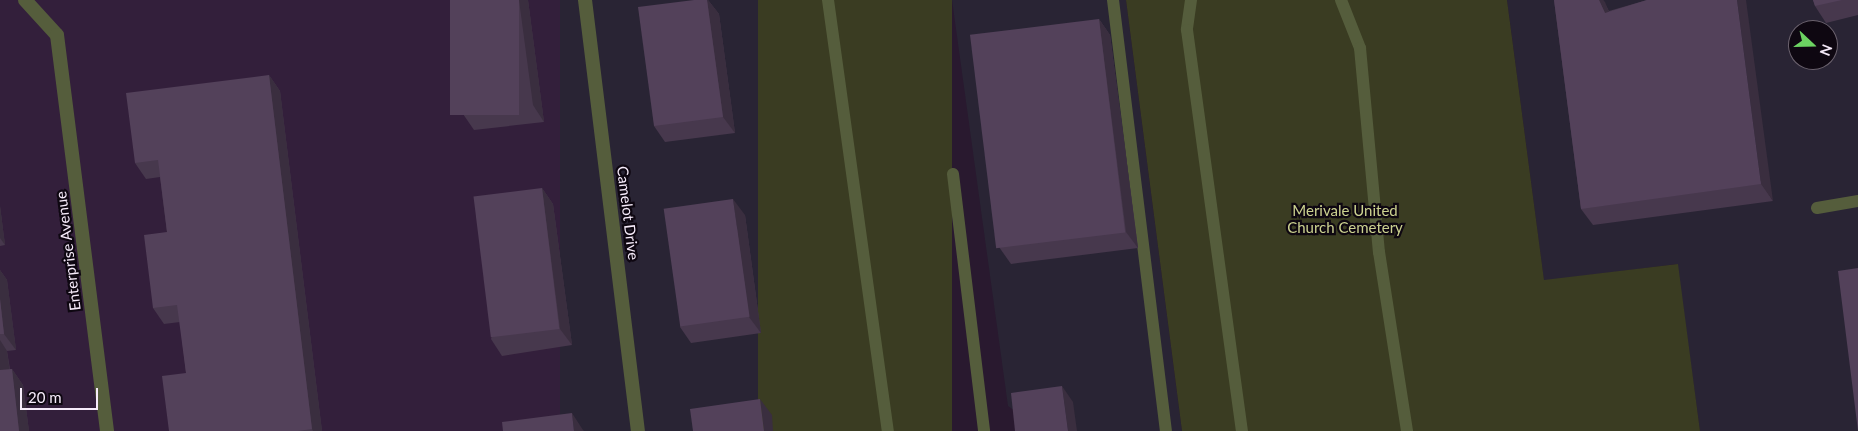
<!DOCTYPE html>
<html>
<head>
<meta charset="utf-8">
<style>
	body { margin:0 }
	#map { position:relative; width:1858px; height:431px; overflow:hidden; background:#29192f; font-family:Lato,sans-serif }
	div>[style] { position:absolute }
	[style*='--x'] { left:calc(var(--x)*1px); top:calc(var(--y)*1px); width:calc(var(--w)*1px); rotate:calc(var(--a)*1deg) }
	.commercial>* { inset:0; background:#292434 }
	.built>* { inset:0; background:#331f3b; transform-origin:0 0 }
	.green>* { inset:0; background:#3a3c22; transform-origin:0 0 }
	.service>* { height:12px; margin:-6px; padding:0 6px; transform-origin:6px; border-radius:6px; background:#555d3c }
	.minor>* { height:14px; margin:-7px; padding:0 7px; transform-origin:7px; border-radius:7px; background:#555d3c }
	.tertiary>* { height:14px; margin:-7px; padding:0 7px; transform-origin:7px; border-radius:7px; background:#555d3c }
	.wall>* { inset:0; background:#47384d }
	.shaded-wall>* { inset:0; background:#3a2e3f }
	.building>* { inset:0; background:#53415a; transform-origin:0 0 }
	span { translate:-50% -50%; white-space:nowrap; text-align:center; line-height:1.15; -webkit-text-stroke:4.5px #0e0711; paint-order:stroke }
	.park-label { font-size:15px; color:#ccd290 }
	.street-label { font-size:15px; color:#f6ebfa }
	.north { position:absolute; left:1788px; top:20px; width:50px; height:50px; box-sizing:border-box; background:#0e0711; border:1px solid #6b626e; border-radius:50%; rotate:111deg; font-size:14px; font-weight:700; line-height:20px; text-align:center; color:#f6ebfa }
	.north::after { content:''; display:block; margin:auto; width:18px; height:22px; background:#6cd362; clip-path:polygon(50% 0,100% 100%,50% 72%,0 100%) }
	.scale { position:absolute; left:20px; top:388px; width:78px; height:22px; box-sizing:border-box; border:2px solid #f6ebfa; border-top:0; padding-left:6px; font-size:15px; line-height:18px; white-space:nowrap; color:#f6ebfa; -webkit-text-stroke:4px #0e0711; paint-order:stroke }
</style>
</head>
<body>
<div id="map">
	<div class="commercial">
		<div style="clip-path:polygon(363px 0,758px 0,819px 431px,0 431px,0 19px)"></div>
		<div style="clip-path:polygon(952px 0,1126px 0,1182px 431px,1017px 431px,1015px 411px,1008px 406px)"></div>
		<div style="clip-path:polygon(evenodd,1507px 0,1858px 0,1858px 431px,1700px 431px,1677px 264px,1544px 281px,1507px 0,1798px 30px,1828px 30px,1828px 60px,1798px 60px,1798px 30px)"></div>
	</div>
	<div class="built">
		<div style="left:0;top:0;width:560px;height:431px"></div>
	</div>
	<div class="green">
		<div style="left:758px;top:0;width:194px;height:435px"></div>
		<div style="clip-path:polygon(1126px 0,1507px 0,1544px 280px,1678px 264px,1700px 431px,1182px 431px)"></div>
	</div>
	<div class="service">
		<div style="--x:828;--y:0;--w:435;--a:82.1"></div>
		<div style="--x:1113;--y:0;--w:434;--a:83"></div>
		<div style="--x:1191;--y:0;--w:30;--a:98"></div>
		<div style="--x:1187;--y:30;--w:405;--a:82.2"></div>
		<div style="--x:1341;--y:0;--w:52;--a:68.4"></div>
		<div style="--x:1360;--y:48;--w:205;--a:84.7"></div>
		<div style="--x:1379;--y:252;--w:181;--a:81.1"></div>
		<div style="--x:953;--y:174;--w:259;--a:83.1"></div>
		<div style="--x:1817;--y:208;--w:42;--a:-9.7"></div>
	</div>
	<div class="minor">
		<div style="--x:25;--y:0;--w:47;--a:47.6"></div>
		<div style="--x:57;--y:35;--w:399;--a:82.8"></div>
	</div>
	<div class="tertiary">
		<div style="--x:585;--y:0;--w:434;--a:83"></div>
	</div>
	<div class="wall">
		<div style="clip-path:polygon(450px 0,528px 0,544px 122px,474px 130px,463px 114px)"></div>
		<div style="clip-path:polygon(694px 0,708px 0,719px 14px,735px 133px,665px 142px,654px 126px)"></div>
		<div style="clip-path:polygon(1554px 0,1603px 0,1609px 11px,1647px 0,1773px 201px,1593px 225px,1581px 209px)"></div>
		<div style="clip-path:polygon(1813px 0,1858px 0,1858px 15px,1826px 23px,1815px 6px)"></div>
		<div style="clip-path:polygon(1099px 19px,1110px 35px,1138px 248px,1011px 264px,999px 247px)"></div>
		<div style="clip-path:polygon(269px 75px,280px 91px,322px 431px,169px 431px,186px 373px,180px 322px,164px 324px,153px 308px,167px 232px,160px 177px,146px 179px,135px 163px)"></div>
		<div style="clip-path:polygon(542px 188px,553px 204px,572px 345px,502px 356px,491px 339px)"></div>
		<div style="clip-path:polygon(0 206px,5px 245px,0 246px)"></div>
		<div style="clip-path:polygon(745px 215px,761px 333px,691px 343px,680px 327px)"></div>
		<div style="clip-path:polygon(0 270px,7px 280px,16px 350px,7px 351px,10px 369px,12px 369px,23px 385px,29px 431px,0 431px)"></div>
	</div>
	<div class="shaded-wall">
		<div style="clip-path:polygon(519px 0,528px 0,544px 122px,533px 105px)"></div>
		<div style="clip-path:polygon(707px 0,708px 0,719px 14px,735px 133px,723px 117px)"></div>
		<div style="clip-path:polygon(1599px 0,1603px 0,1605px 2px,1616px 29px,1605px 13px)"></div>
		<div style="clip-path:polygon(1737px 0,1746px 0,1773px 201px,1761px 184px)"></div>
		<div style="clip-path:polygon(1099px 19px,1110px 35px,1138px 248px,1126px 232px)"></div>
		<div style="clip-path:polygon(269px 75px,280px 91px,322px 431px,313px 431px,312px 429px)"></div>
		<div style="clip-path:polygon(542px 188px,553px 204px,572px 345px,560px 329px)"></div>
		<div style="clip-path:polygon(733px 199px,745px 215px,761px 333px,749px 317px)"></div>
		<div style="clip-path:polygon(0 206px,5px 245px,0 238px)"></div>
		<div style="clip-path:polygon(0 270px,7px 280px,16px 350px,4px 334px,0 299px)"></div>
		<div style="clip-path:polygon(0 340px,7px 351px,12px 387px,0 370px)"></div>
		<div style="clip-path:polygon(12px 369px,23px 385px,29px 431px,19px 431px)"></div>
		<div style="clip-path:polygon(1062px 386px,1073px 402px,1077px 431px,1068px 431px)"></div>
		<div style="clip-path:polygon(760px 399px,772px 415px,773px 431px,764px 431px)"></div>
		<div style="clip-path:polygon(572px 413px,583px 430px,584px 431px,574px 431px)"></div>
	</div>
	<div class="building">
		<div style="left:450px;top:0;width:69px;height:115px"></div>
		<div style="clip-path:polygon(694px 0,707px 0,723px 117px,654px 126px,638px 7px)"></div>
		<div style="clip-path:polygon(1554px 0,1599px 0,1605px 13px,1647px 0,1737px 0,1761px 184px,1581px 209px)"></div>
		<div style="clip-path:polygon(1813px 0,1842px 0,1815px 6px)"></div>
		<div style="left:1099px;top:19px;width:215px;height:130px;rotate:83deg"></div>
		<div style="clip-path:polygon(269px 75px,312px 429px,298px 431px,169px 431px,162px 376px,186px 373px,177px 305px,153px 308px,144px 235px,167px 232px,158px 160px,135px 163px,126px 93px)"></div>
		<div style="left:542px;top:188px;width:142px;height:69px;rotate:83deg"></div>
		<div style="left:733px;top:199px;width:119px;height:70px;rotate:82deg"></div>
		<div style="clip-path:polygon(1858px 268px,1858px 431px,1838px 271px)"></div>
		<div style="clip-path:polygon(0 299px,4px 334px,0 334px)"></div>
		<div style="clip-path:polygon(0 367px,0 370px,12px 369px,19px 431px,0 431px)"></div>
		<div style="clip-path:polygon(1062px 386px,1068px 431px,1015px 431px,1011px 393px)"></div>
		<div style="clip-path:polygon(760px 399px,764px 431px,693px 431px,690px 409px)"></div>
		<div style="clip-path:polygon(572px 413px,574px 431px,503px 431px,502px 422px)"></div>
	</div>
	<div class="park-label">
		<span style="left:1345px;top:219px">Merivale United<br>Church Cemetery</span>
	</div>
	<div class="street-label">
		<span style="left:628px;top:213px;rotate:83deg">Camelot Drive</span>
		<span style="left:68px;top:251px;rotate:-97deg">Enterprise Avenue</span>
	</div>
	<div class="north">N</div>
	<div class="scale">20 m</div>
</div>
</body>
</html>
